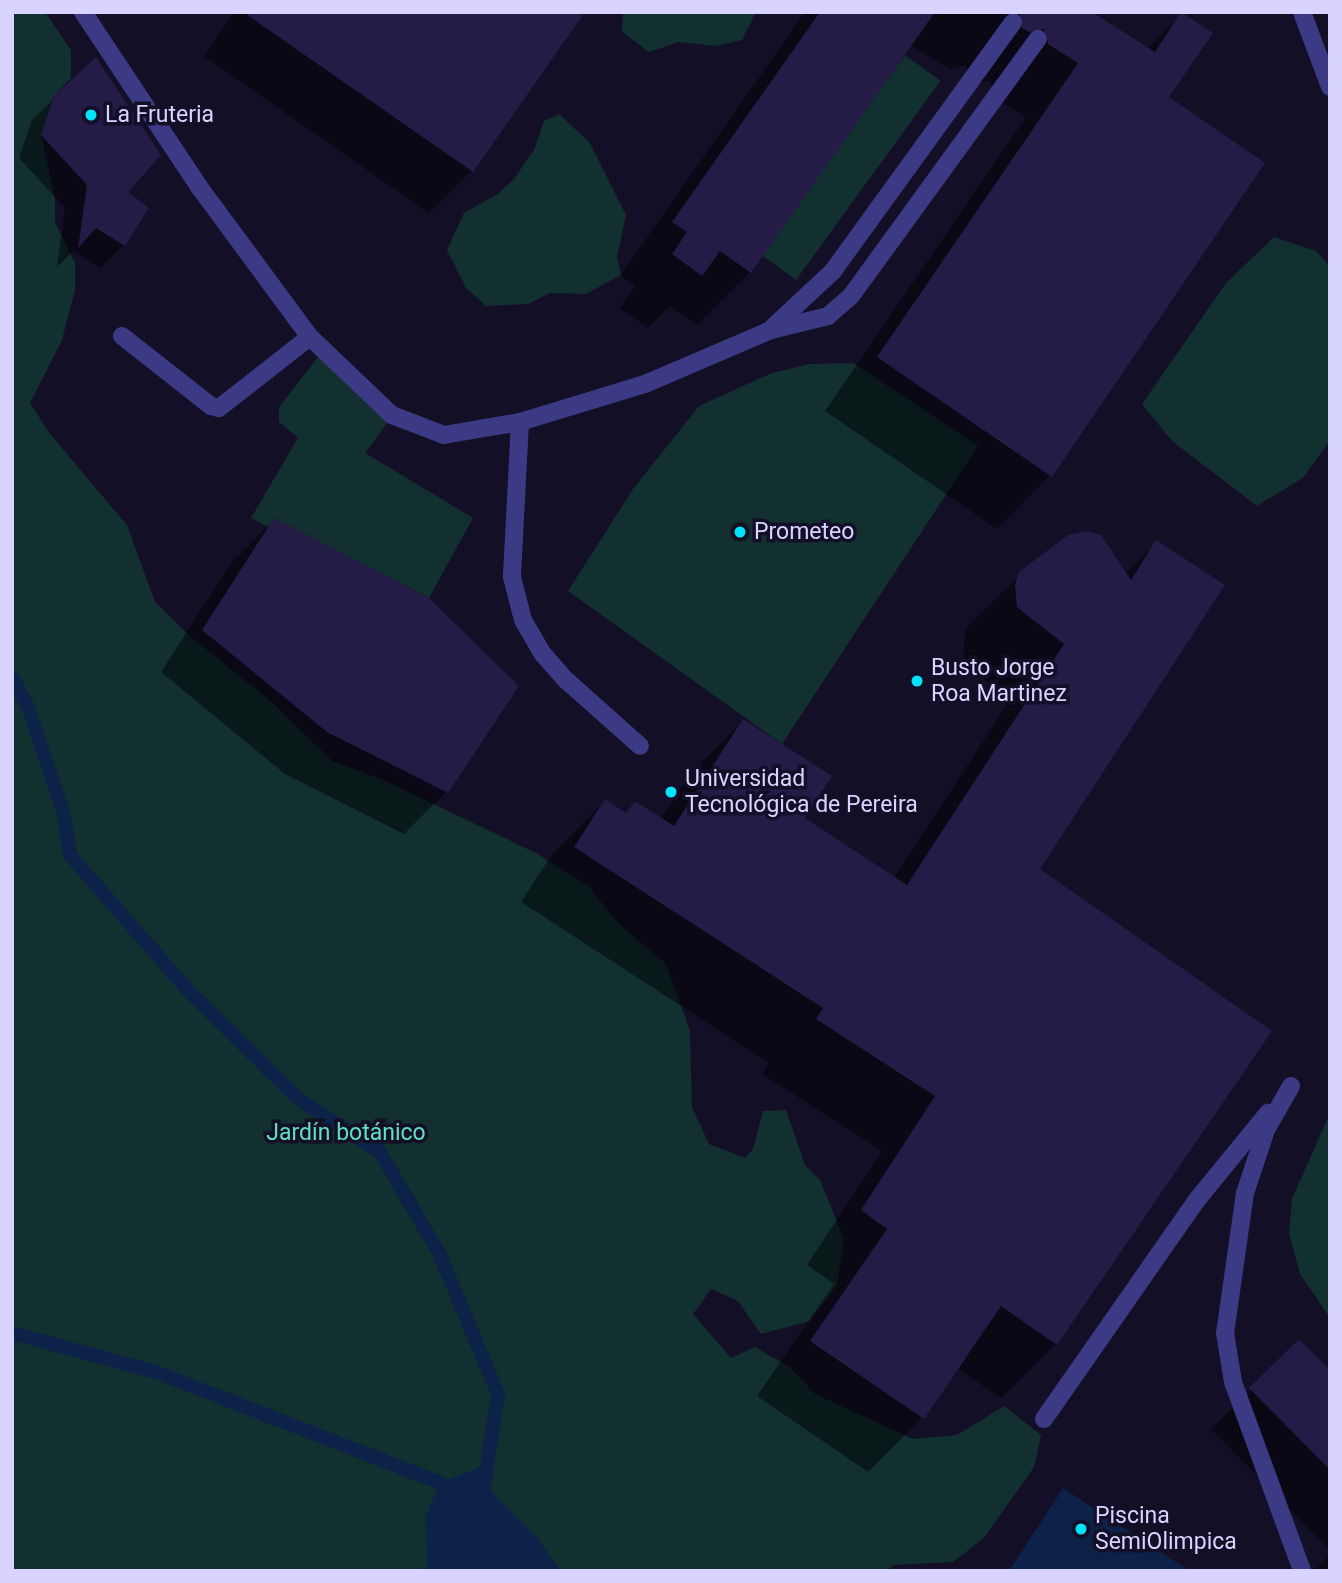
<!DOCTYPE html>
<html>
<head>
<meta charset="utf-8">
<style>
	body { margin:0 }
	#map { position:relative; width:1342px; height:1583px; overflow:hidden; background:#130f26; font-family:Roboto,sans-serif }
	div>[style] { position:absolute }
	[style*='--x'] { left:calc(var(--x)*1px); top:calc(var(--y)*1px); width:calc(var(--w)*1px); rotate:calc(var(--a)*1deg) }
	.green>* { inset:0; background:#12302f; transform-origin:0 0 }
	.water>* { inset:0; background:#0c2248 }
	.shadow>* { inset:0; background:#0007 }
	.stream>* { height:14px; margin:-7px; padding:0 7px; transform-origin:7px; border-radius:7px; background:#0c2248 }
	.building>* { inset:0; background:#241b47 }
	.service>* { height:18px; margin:-9px; padding:0 9px; transform-origin:9px; border-radius:9px; background:#3d3a85 }
	.pedestrian>* { height:18px; margin:-9px; padding:0 9px; transform-origin:9px; border-radius:9px; background:#3d3a85 }
	.minor>* { height:18px; margin:-9px; padding:0 9px; transform-origin:9px; border-radius:9px; background:#3d3a85 }
	.dots>* { width:19px; height:19px; translate:-50% -50%; box-sizing:border-box; border:4px solid #130f26; border-radius:50% }
	span { translate:-50% -50%; white-space:nowrap; text-align:center; line-height:1.15; -webkit-text-stroke:7px #130f26; paint-order:stroke }
	.poi-label { font-size:23px; color:#d9d4ff }
	.left { translate:0 -50%; text-align:left }
	.park-label { font-size:23px; color:#5fe0c0 }
	.frame { position:absolute; inset:0; border:14px solid #d9d4ff; pointer-events:none }
</style>
</head>
<body>
<div id="map">
	<div class="green">
		<div style="clip-path:polygon(12px 12px,45px 12px,71px 50px,71px 78px,54px 96px,41px 135px,55px 198px,55px 222px,75px 263px,75px 290px,62px 340px,30px 403px,50px 434px,127px 525px,155px 602px,191px 637px,273px 703px,332px 761px,381px 779px,536px 853px,588px 886px,620px 925px,666px 964px,690px 1031px,692px 1107px,709px 1144px,745px 1158px,753px 1149px,763px 1111px,786px 1110px,805px 1165px,820px 1180px,844px 1239px,837px 1285px,810px 1321px,761px 1334px,738px 1301px,711px 1289px,693px 1314px,731px 1358px,755px 1347px,791px 1368px,815px 1394px,913px 1439px,957px 1435px,1004px 1406px,1041px 1435px,1034px 1467px,984px 1538px,953px 1562px,893px 1565px,887px 1571px,12px 1571px)"></div>
		<div style="clip-path:polygon(623px 12px,756px 12px,742px 40px,716px 46px,679px 42px,649px 52px,622px 32px)"></div>
		<div style="left:905px;top:55px;width:44px;height:246px;rotate:36deg"></div>
		<div style="clip-path:polygon(559px 114px,590px 143px,626px 215px,617px 258px,621px 275px,586px 294px,550px 293px,528px 304px,486px 306px,466px 288px,447px 250px,464px 213px,498px 194px,514px 179px,534px 150px,544px 121px)"></div>
		<div style="clip-path:polygon(1274px 237px,1316px 251px,1330px 266px,1330px 440px,1303px 478px,1257px 506px,1172px 441px,1142px 404px,1226px 283px)"></div>
		<div style="clip-path:polygon(318px 357px,390px 419px,365px 453px,473px 518px,429px 598px,274px 518px,268px 527px,251px 518px,298px 438px,279px 422px,279px 407px)"></div>
		<div style="clip-path:polygon(853px 363px,978px 446px,782px 744px,568px 591px,633px 489px,699px 406px,772px 373px,810px 364px)"></div>
		<div style="clip-path:polygon(1330px 1113px,1330px 1318px,1300px 1274px,1289px 1234px,1292px 1199px)"></div>
	</div>
	<div class="water">
		<div style="clip-path:polygon(485px 1465px,492px 1492px,536px 1536px,561px 1571px,427px 1571px,425px 1518px,440px 1483px)"></div>
		<div style="clip-path:polygon(1063px 1488px,1190px 1571px,1009px 1571px)"></div>
	</div>
	<div class="shadow">
		<div style="clip-path:polygon(234px 12px,582px 12px,471px 171px,429px 213px,204px 56px)"></div>
		<div style="clip-path:polygon(805px 12px,1088px 12px,1147px 49px,1181px 15px,1167px 97px,1050px 475px,997px 529px,825px 411px,1026px 117px,995px 98px,991px 82px,970px 82px,966px 65px,949px 69px,910px 45px,750px 272px,697px 325px,670px 306px,648px 328px,620px 308px,635px 286px,620px 276px)"></div>
		<div style="clip-path:polygon(56px 97px,125px 193px,147px 208px,123px 245px,101px 268px,73px 251px,57px 267px,65px 208px,19px 158px,32px 120px)"></div>
		<div style="clip-path:polygon(274px 520px,446px 792px,404px 834px,285px 774px,161px 672px,232px 562px)"></div>
		<div style="clip-path:polygon(1157px 542px,1038px 870px,1055px 1344px,1001px 1398px,957px 1368px,922px 1418px,868px 1472px,757px 1396px,834px 1284px,807px 1265px,882px 1151px,762px 1074px,769px 1063px,521px 902px,551px 856px,605px 801px,625px 814px,635px 803px,660px 820px,689px 776px,743px 721px,802px 819px,894px 878px,1010px 700px,963px 662px,965px 629px,1021px 574px,1125px 574px)"></div>
		<div style="clip-path:polygon(1299px 1341px,1330px 1372px,1330px 1550px,1211px 1429px)"></div>
		<div style="clip-path:polygon(1330px 1555px,1330px 1571px,1314px 1571px)"></div>
	</div>
	<div class="stream">
		<div style="--x:12;--y:677;--w:34;--a:62"></div>
		<div style="--x:28;--y:707;--w:110;--a:71.4"></div>
		<div style="--x:63;--y:811;--w:45;--a:81"></div>
		<div style="--x:70;--y:855;--w:176;--a:48.9"></div>
		<div style="--x:186;--y:988;--w:156;--a:44.7"></div>
		<div style="--x:297;--y:1098;--w:99;--a:33"></div>
		<div style="--x:380;--y:1152;--w:119;--a:59.8"></div>
		<div style="--x:440;--y:1255;--w:151;--a:67.4"></div>
		<div style="--x:498;--y:1394;--w:92;--a:98.7"></div>
		<div style="--x:12;--y:1333;--w:149;--a:15.2"></div>
		<div style="--x:156;--y:1372;--w:305;--a:21.3"></div>
		<div style="--x:440;--y:1483;--w:17;--a:50"></div>
	</div>
	<div class="building">
		<div style="clip-path:polygon(243px 12px,585px 12px,473px 172px)"></div>
		<div style="clip-path:polygon(820px 12px,935px 12px,751px 273px,720px 251px,702px 276px,672px 254px,687px 232px,672px 222px)"></div>
		<div style="clip-path:polygon(1019px 12px,1092px 12px,1155px 52px,1181px 12px,1213px 33px,1169px 97px,1265px 163px,1052px 477px,877px 357px,1078px 63px,1048px 44px,1044px 29px,1029px 32px,1022px 28px)"></div>
		<div style="clip-path:polygon(96px 57px,161px 155px,128px 192px,149px 208px,125px 246px,96px 228px,78px 248px,87px 185px,41px 135px,54px 96px)"></div>
		<div style="clip-path:polygon(274px 518px,429px 598px,519px 686px,448px 793px,327px 732px,202px 630px)"></div>
		<div style="clip-path:polygon(1086px 531px,1101px 535px,1131px 580px,1156px 540px,1225px 585px,1040px 869px,1272px 1031px,1057px 1345px,1001px 1306px,924px 1419px,810px 1341px,887px 1229px,861px 1210px,935px 1096px,816px 1019px,823px 1008px,574px 847px,605px 799px,626px 813px,635px 801px,674px 826px,743px 719px,832px 776px,805px 818px,907px 885px,1064px 644px,1017px 607px,1015px 585px,1019px 572px,1068px 535px)"></div>
		<div style="clip-path:polygon(1299px 1339px,1330px 1370px,1330px 1470px,1249px 1388px)"></div>
	</div>
	<div class="service">
		<div style="--x:83;--y:12;--w:211;--a:56.4"></div>
		<div style="--x:200;--y:188;--w:185;--a:53.6"></div>
		<div style="--x:310;--y:337;--w:113;--a:43.6"></div>
		<div style="--x:392;--y:415;--w:56;--a:21"></div>
		<div style="--x:444;--y:435;--w:77;--a:-9.7"></div>
		<div style="--x:520;--y:422;--w:131;--a:-16.9"></div>
		<div style="--x:645;--y:384;--w:137;--a:-23.2"></div>
		<div style="--x:771;--y:330;--w:59;--a:-13.8"></div>
		<div style="--x:828;--y:316;--w:30;--a:-41"></div>
		<div style="--x:851;--y:296;--w:318;--a:-54"></div>
		<div style="--x:773;--y:327;--w:82;--a:-43"></div>
		<div style="--x:833;--y:271;--w:307;--a:-54.1"></div>
		<div style="--x:122;--y:336;--w:113;--a:38.2"></div>
		<div style="--x:211;--y:406;--w:8;--a:14"></div>
		<div style="--x:219;--y:408;--w:115;--a:-38"></div>
		<div style="--x:520;--y:422;--w:155;--a:93"></div>
		<div style="--x:512;--y:577;--w:44;--a:75.7"></div>
		<div style="--x:523;--y:620;--w:39;--a:60"></div>
		<div style="--x:543;--y:654;--w:35;--a:49"></div>
		<div style="--x:566;--y:680;--w:99;--a:41.7"></div>
	</div>
	<div class="pedestrian">
		<div style="--x:1291;--y:1086;--w:51;--a:119.6"></div>
		<div style="--x:1266;--y:1130;--w:66;--a:108.4"></div>
		<div style="--x:1245;--y:1193;--w:141;--a:98.1"></div>
		<div style="--x:1225;--y:1333;--w:50;--a:80.7"></div>
		<div style="--x:1233;--y:1382;--w:201;--a:69.9"></div>
		<div style="--x:1044;--y:1419;--w:266;--a:-55.1"></div>
		<div style="--x:1196;--y:1201;--w:114;--a:-50.7"></div>
	</div>
	<div class="minor">
		<div style="--x:1302;--y:12;--w:80;--a:69.5"></div>
	</div>
	<div class="dots">
		<div style="left:91px;top:115px;background:#00e5ff"></div>
		<div style="left:740px;top:532px;background:#00e5ff"></div>
		<div style="left:917px;top:681px;background:#00e5ff"></div>
		<div style="left:671px;top:792px;background:#00e5ff"></div>
		<div style="left:1081px;top:1529px;background:#00e5ff"></div>
	</div>
	<div class="poi-label">
		<span class="left" style="left:105px;top:115px">La Fruteria</span>
		<span class="left" style="left:754px;top:532px">Prometeo</span>
		<span class="left" style="left:931px;top:681px">Busto Jorge<br>Roa Martinez</span>
		<span class="left" style="left:685px;top:792px">Universidad<br>Tecnológica de Pereira</span>
		<span class="left" style="left:1095px;top:1529px">Piscina<br>SemiOlimpica</span>
	</div>
	<div class="park-label">
		<span style="left:346px;top:1133px">Jardín botánico</span>
	</div>
	<div class="frame"></div>
</div>
</body>
</html>
